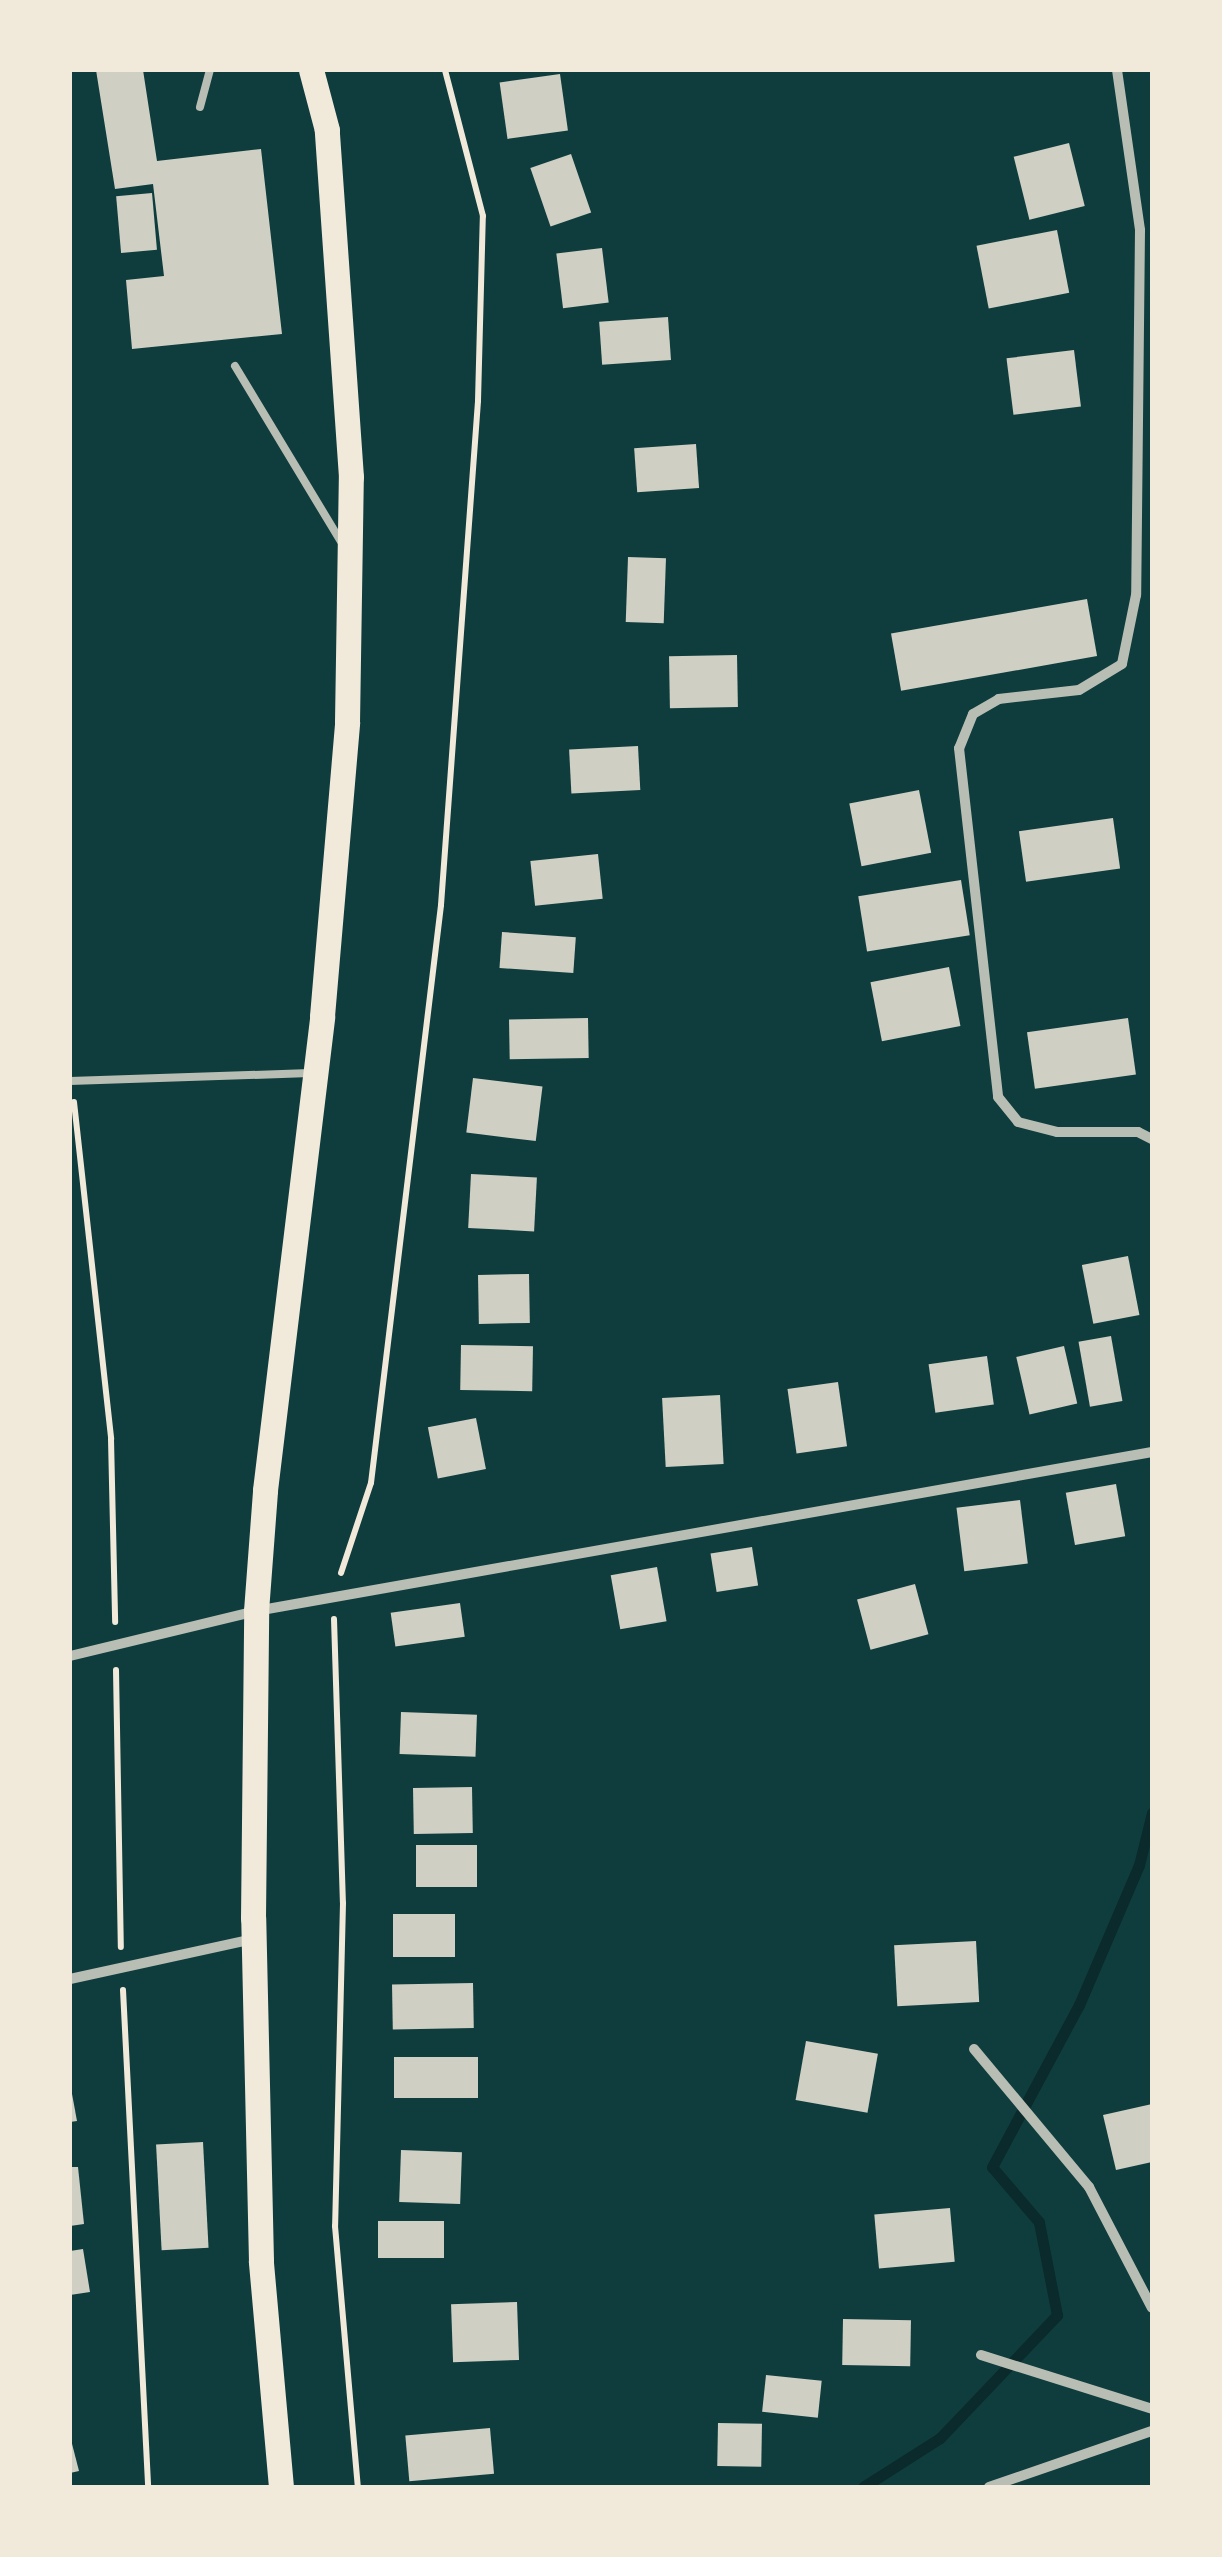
<!DOCTYPE html>
<html>
<head>
<meta charset="utf-8">
<style>
	body { margin:0 }
	#map { position:relative; width:1222px; height:2557px; overflow:hidden; background:#0f3d3e; font-family:"PT Sans",sans-serif }
	div>[style] { position:absolute }
	[style*='--x'] { left:calc(var(--x)*1px); top:calc(var(--y)*1px); width:calc(var(--w)*1px); rotate:calc(var(--a)*1deg) }
	.stream>* { height:11px; margin:-5.5px; padding:0 5.5px; transform-origin:5.5px; border-radius:5.5px; background:#0a2a2b }
	.building>* { inset:0; background:#cfcfc3; transform-origin:0 0 }
	.path>* { height:6px; margin:-3px; padding:0 3px; transform-origin:3px; border-radius:3px; background:#f1e9da }
	.service>* { height:8px; margin:-4px; padding:0 4px; transform-origin:4px; border-radius:4px; background:#b8beb3 }
	.minor>* { height:10px; margin:-5px; padding:0 5px; transform-origin:5px; border-radius:5px; background:#b8beb3 }
	.primary>* { height:25px; margin:-12.5px; padding:0 12.5px; transform-origin:12.5px; border-radius:12.5px; background:#f1e9da }
	span { translate:-50% -50%; white-space:nowrap; text-align:center; line-height:1.15; -webkit-text-stroke:8px #f1e9da; paint-order:stroke }
	.frame { position:absolute; inset:0; border:72px solid #f1e9da; pointer-events:none }
</style>
</head>
<body>
<div id="map">
	<div class="stream">
		<div style="--x:863;--y:2487;--w:91;--a:-32.5"></div>
		<div style="--x:940;--y:2438;--w:170;--a:-46.4"></div>
		<div style="--x:1057;--y:2315;--w:95;--a:-101"></div>
		<div style="--x:1039;--y:2222;--w:72;--a:-130.5"></div>
		<div style="--x:992;--y:2167;--w:184;--a:-61.8"></div>
		<div style="--x:1079;--y:2005;--w:152;--a:-66.8"></div>
		<div style="--x:1139;--y:1865;--w:54;--a:-76"></div>
	</div>
	<div class="building">
		<div style="clip-path:polygon(96px 70px,143px 70px,157px 161px,261px 149px,282px 334px,132px 349px,126px 280px,164px 276px,153px 184px,115px 189px)"></div>
		<div style="left:560px;top:74px;width:57px;height:61px;rotate:82deg"></div>
		<div style="left:1069px;top:143px;width:65px;height:57px;rotate:76deg"></div>
		<div style="left:571px;top:154px;width:62px;height:43px;rotate:71deg"></div>
		<div style="left:152px;top:193px;width:57px;height:36px;rotate:85deg"></div>
		<div style="left:1057px;top:230px;width:64px;height:82px;rotate:79deg"></div>
		<div style="left:602px;top:248px;width:55px;height:46px;rotate:83deg"></div>
		<div style="left:668px;top:317px;width:43px;height:69px;rotate:86deg"></div>
		<div style="left:1074px;top:350px;width:57px;height:68px;rotate:83deg"></div>
		<div style="left:696px;top:444px;width:44px;height:62px;rotate:86deg"></div>
		<div style="left:628px;top:557px;width:38px;height:65px;rotate:2deg"></div>
		<div style="left:1087px;top:599px;width:58px;height:199px;rotate:80deg"></div>
		<div style="left:737px;top:655px;width:52px;height:68px;rotate:89deg"></div>
		<div style="left:638px;top:746px;width:44px;height:69px;rotate:87deg"></div>
		<div style="left:919px;top:790px;width:64px;height:71px;rotate:79deg"></div>
		<div style="left:1113px;top:818px;width:51px;height:95px;rotate:82deg"></div>
		<div style="left:598px;top:854px;width:45px;height:68px;rotate:84deg"></div>
		<div style="left:961px;top:880px;width:56px;height:104px;rotate:81deg"></div>
		<div style="left:502px;top:932px;width:74px;height:36px;rotate:4deg"></div>
		<div style="left:949px;top:967px;width:60px;height:80px;rotate:79deg"></div>
		<div style="left:588px;top:1018px;width:40px;height:79px;rotate:89deg"></div>
		<div style="left:1128px;top:1018px;width:57px;height:102px;rotate:82deg"></div>
		<div style="left:473px;top:1078px;width:70px;height:55px;rotate:7deg"></div>
		<div style="left:471px;top:1174px;width:66px;height:54px;rotate:3deg"></div>
		<div style="left:1128px;top:1256px;width:60px;height:47px;rotate:79deg"></div>
		<div style="left:529px;top:1274px;width:49px;height:51px;rotate:89deg"></div>
		<div style="left:1111px;top:1336px;width:66px;height:33px;rotate:80deg"></div>
		<div style="left:461px;top:1345px;width:72px;height:45px;rotate:1deg"></div>
		<div style="left:1064px;top:1346px;width:59px;height:49px;rotate:77deg"></div>
		<div style="left:987px;top:1356px;width:49px;height:59px;rotate:82deg"></div>
		<div style="left:838px;top:1382px;width:65px;height:51px;rotate:82deg"></div>
		<div style="left:720px;top:1395px;width:69px;height:58px;rotate:87deg"></div>
		<div style="left:476px;top:1418px;width:52px;height:49px;rotate:79deg"></div>
		<div style="left:1116px;top:1484px;width:53px;height:51px;rotate:80deg"></div>
		<div style="left:1020px;top:1500px;width:64px;height:64px;rotate:83deg"></div>
		<div style="left:752px;top:1547px;width:39px;height:42px;rotate:81deg"></div>
		<div style="left:657px;top:1567px;width:55px;height:47px;rotate:80deg"></div>
		<div style="left:915px;top:1584px;width:52px;height:60px;rotate:75deg"></div>
		<div style="left:460px;top:1603px;width:34px;height:70px;rotate:82deg"></div>
		<div style="left:401px;top:1712px;width:76px;height:42px;rotate:2deg"></div>
		<div style="left:472px;top:1787px;width:46px;height:59px;rotate:89deg"></div>
		<div style="left:477px;top:1845px;width:42px;height:61px;rotate:90deg"></div>
		<div style="left:393px;top:1914px;width:62px;height:43px"></div>
		<div style="left:976px;top:1941px;width:61px;height:82px;rotate:87deg"></div>
		<div style="left:473px;top:1983px;width:45px;height:81px;rotate:89deg"></div>
		<div style="left:806px;top:2041px;width:73px;height:60px;rotate:10deg"></div>
		<div style="left:394px;top:2057px;width:84px;height:41px"></div>
		<div style="clip-path:polygon(70px 2083px,77px 2121px,70px 2122px)"></div>
		<div style="clip-path:polygon(1152px 2104px,1152px 2162px,1116px 2170px,1103px 2115px)"></div>
		<div style="left:203px;top:2142px;width:106px;height:47px;rotate:87deg"></div>
		<div style="left:401px;top:2150px;width:61px;height:52px;rotate:2deg"></div>
		<div style="clip-path:polygon(70px 2167px,78px 2167px,84px 2224px,70px 2226px)"></div>
		<div style="left:950px;top:2208px;width:54px;height:76px;rotate:85deg"></div>
		<div style="left:444px;top:2221px;width:37px;height:66px;rotate:90deg"></div>
		<div style="clip-path:polygon(83px 2249px,90px 2292px,70px 2295px,70px 2251px)"></div>
		<div style="left:517px;top:2302px;width:58px;height:66px;rotate:88deg"></div>
		<div style="left:843px;top:2319px;width:68px;height:46px;rotate:1deg"></div>
		<div style="left:766px;top:2375px;width:56px;height:37px;rotate:6deg"></div>
		<div style="left:718px;top:2423px;width:44px;height:43px;rotate:1deg"></div>
		<div style="left:490px;top:2428px;width:46px;height:85px;rotate:85deg"></div>
		<div style="clip-path:polygon(70px 2436px,79px 2471px,70px 2473px)"></div>
	</div>
	<div class="path">
		<div style="--x:74;--y:1102;--w:339;--a:83.7"></div>
		<div style="--x:111;--y:1439;--w:183;--a:88.7"></div>
		<div style="--x:341;--y:1573;--w:95;--a:-71.6"></div>
		<div style="--x:371;--y:1483;--w:582;--a:-83.09"></div>
		<div style="--x:441;--y:905;--w:505;--a:-85.8"></div>
		<div style="--x:478;--y:401;--w:185;--a:-88.5"></div>
		<div style="--x:483;--y:216;--w:151;--a:-104.6"></div>
		<div style="--x:334;--y:1619;--w:284;--a:88.2"></div>
		<div style="--x:343;--y:1903;--w:323;--a:91.4"></div>
		<div style="--x:335;--y:2226;--w:262;--a:85"></div>
		<div style="--x:116;--y:1670;--w:277;--a:89"></div>
		<div style="--x:123;--y:1990;--w:498;--a:87.1"></div>
	</div>
	<div class="service">
		<div style="--x:200;--y:107;--w:38;--a:-75"></div>
		<div style="--x:235;--y:366;--w:205;--a:58.9"></div>
		<div style="--x:70;--y:1081;--w:240;--a:-1.9"></div>
	</div>
	<div class="minor">
		<div style="--x:1117;--y:70;--w:162;--a:81.8"></div>
		<div style="--x:1140;--y:230;--w:365;--a:90.6"></div>
		<div style="--x:1136;--y:595;--w:70;--a:101.5"></div>
		<div style="--x:1122;--y:664;--w:50;--a:148.8"></div>
		<div style="--x:1079;--y:690;--w:81;--a:173.6"></div>
		<div style="--x:999;--y:699;--w:30;--a:150"></div>
		<div style="--x:973;--y:714;--w:37;--a:112"></div>
		<div style="--x:959;--y:748;--w:351;--a:83.6"></div>
		<div style="--x:998;--y:1097;--w:32;--a:51"></div>
		<div style="--x:1018;--y:1122;--w:40;--a:14.4"></div>
		<div style="--x:1057;--y:1132;--w:81;--a:0"></div>
		<div style="--x:1138;--y:1132;--w:16;--a:27"></div>
		<div style="--x:70;--y:1656;--w:191;--a:-13.6"></div>
		<div style="--x:256;--y:1611;--w:910;--a:-10.06"></div>
		<div style="--x:70;--y:1979;--w:187;--a:-12.3"></div>
		<div style="--x:974;--y:2049;--w:180;--a:50.2"></div>
		<div style="--x:1089;--y:2187;--w:136;--a:62.5"></div>
		<div style="--x:981;--y:2355;--w:179;--a:17.5"></div>
		<div style="--x:989;--y:2487;--w:172;--a:-19"></div>
	</div>
	<div class="primary">
		<div style="--x:281;--y:2487;--w:227;--a:-95.1"></div>
		<div style="--x:261;--y:2261;--w:343;--a:-91.3"></div>
		<div style="--x:253;--y:1918;--w:307;--a:-89.4"></div>
		<div style="--x:256;--y:1611;--w:121;--a:-85.7"></div>
		<div style="--x:265;--y:1490;--w:477;--a:-83.1"></div>
		<div style="--x:322;--y:1016;--w:295;--a:-85.1"></div>
		<div style="--x:347;--y:722;--w:245;--a:-89.1"></div>
		<div style="--x:351;--y:477;--w:348;--a:-94"></div>
		<div style="--x:327;--y:130;--w:62;--a:-104.9"></div>
	</div>
	<div class="frame"></div>
</div>
</body>
</html>
